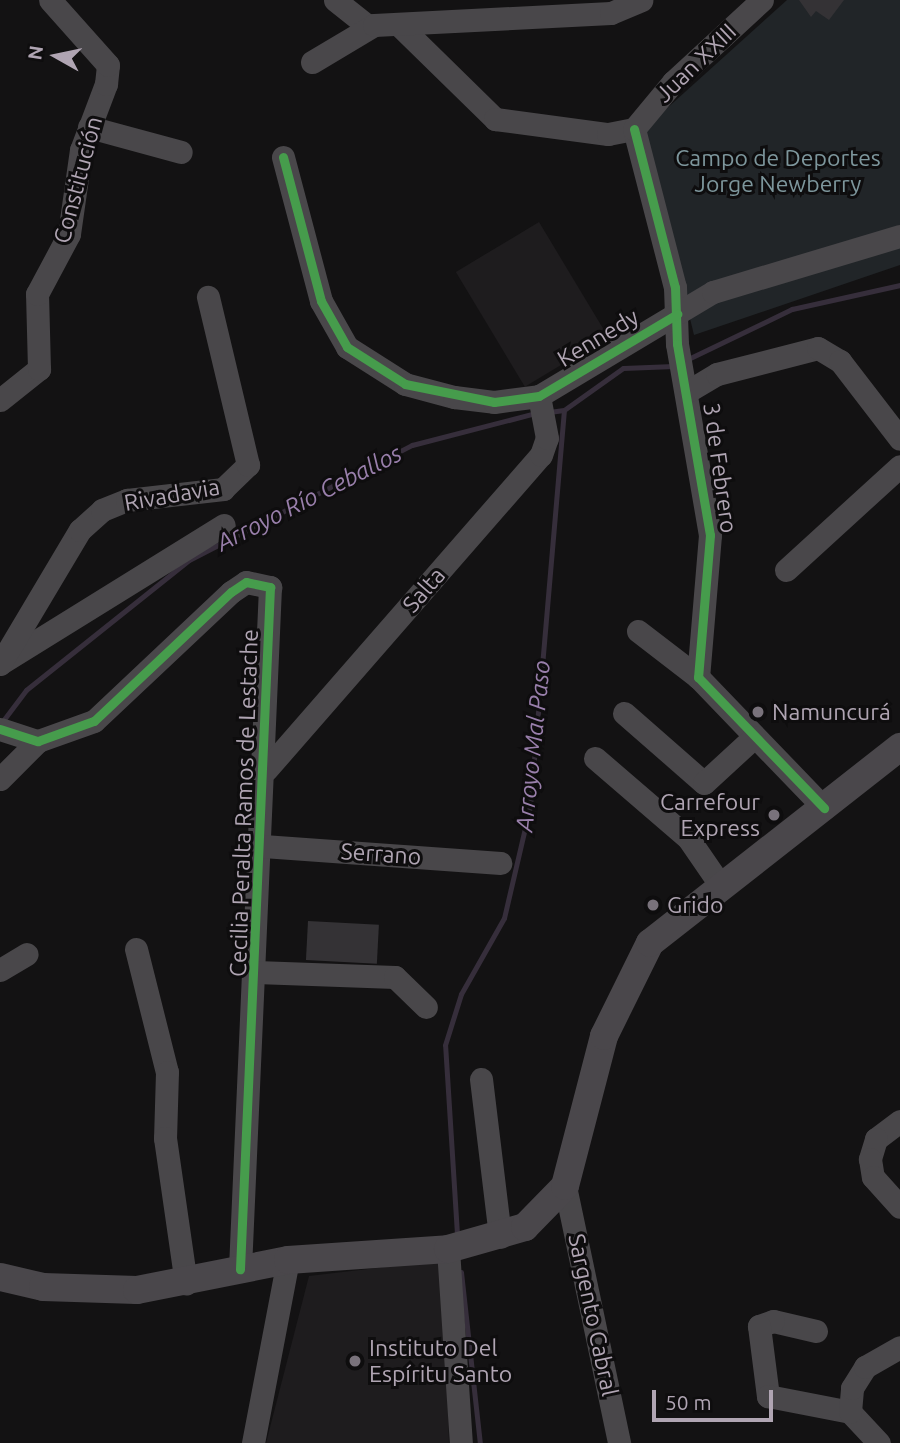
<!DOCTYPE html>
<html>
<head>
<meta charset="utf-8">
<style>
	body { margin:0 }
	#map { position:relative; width:900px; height:1443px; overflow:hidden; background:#131213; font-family:Ubuntu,sans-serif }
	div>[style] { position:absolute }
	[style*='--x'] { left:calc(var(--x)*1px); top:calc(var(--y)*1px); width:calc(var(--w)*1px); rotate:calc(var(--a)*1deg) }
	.built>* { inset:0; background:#1e1c1e; transform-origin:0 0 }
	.green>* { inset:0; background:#212528 }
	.stream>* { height:5px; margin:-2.5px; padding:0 2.5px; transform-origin:2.5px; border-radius:2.5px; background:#362e3b }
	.building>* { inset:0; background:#343235; transform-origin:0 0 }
	.minor>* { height:23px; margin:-11.5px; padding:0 11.5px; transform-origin:11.5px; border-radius:11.5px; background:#49474a }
	.major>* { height:28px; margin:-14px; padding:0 14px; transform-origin:14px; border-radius:14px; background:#4a474b }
	.cycleway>* { height:9px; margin:-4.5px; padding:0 4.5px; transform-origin:4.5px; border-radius:4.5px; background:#469c4c }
	.dots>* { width:19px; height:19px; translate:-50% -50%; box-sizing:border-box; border:4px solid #0e0d0e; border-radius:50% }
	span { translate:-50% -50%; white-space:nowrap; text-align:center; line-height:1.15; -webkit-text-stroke:6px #0e0d0e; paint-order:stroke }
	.street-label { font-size:23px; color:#b0a5b3 }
	.park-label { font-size:23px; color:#7d969c }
	.poi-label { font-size:23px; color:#b0a5b3 }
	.left { translate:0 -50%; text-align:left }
	.right { translate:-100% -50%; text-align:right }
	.water-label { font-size:24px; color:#997fab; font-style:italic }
	.north { position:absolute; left:21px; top:21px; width:70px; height:70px; -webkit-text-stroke:5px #0e0d0e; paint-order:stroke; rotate:279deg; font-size:19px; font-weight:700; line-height:28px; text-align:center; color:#b0a5b3 }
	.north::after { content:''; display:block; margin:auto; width:24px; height:32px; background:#b0a5b3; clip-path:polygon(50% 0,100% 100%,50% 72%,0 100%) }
	.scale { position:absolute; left:652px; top:1390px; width:121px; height:32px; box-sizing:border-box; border:4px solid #b0a5b3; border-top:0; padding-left:9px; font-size:21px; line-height:24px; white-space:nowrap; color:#b0a5b3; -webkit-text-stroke:5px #0e0d0e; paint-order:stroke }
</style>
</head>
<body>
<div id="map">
	<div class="built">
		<div style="left:539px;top:222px;width:134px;height:97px;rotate:59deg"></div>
		<div style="clip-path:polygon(444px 1260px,449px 1443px,266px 1443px,309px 1276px)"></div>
	</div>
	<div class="green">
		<div style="clip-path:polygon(787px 0,900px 0,900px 265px,694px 335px,644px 129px)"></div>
	</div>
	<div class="stream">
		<div style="--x:686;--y:360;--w:118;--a:-25.7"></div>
		<div style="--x:792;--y:309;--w:111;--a:-12.5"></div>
		<div style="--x:549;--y:412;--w:15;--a:-8"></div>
		<div style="--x:564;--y:410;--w:72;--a:-35.4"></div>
		<div style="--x:623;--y:368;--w:51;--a:-2.2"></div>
		<div style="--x:2;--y:722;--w:40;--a:-53"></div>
		<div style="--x:26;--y:690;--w:208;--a:-38.6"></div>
		<div style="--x:189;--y:560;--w:251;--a:-27.3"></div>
		<div style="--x:412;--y:445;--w:128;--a:-14.5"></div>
		<div style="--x:457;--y:1234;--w:189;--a:-93.6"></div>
		<div style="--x:445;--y:1045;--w:53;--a:-72.6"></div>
		<div style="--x:461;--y:994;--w:87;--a:-60.5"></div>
		<div style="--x:504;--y:918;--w:115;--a:-76.9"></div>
		<div style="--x:530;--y:806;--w:397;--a:-85.1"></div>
		<div style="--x:461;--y:1272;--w:172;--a:83.7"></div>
	</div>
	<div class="building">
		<div style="clip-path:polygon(799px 0,844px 0,829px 20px,816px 11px,811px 17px)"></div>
		<div style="left:308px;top:921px;width:71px;height:39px;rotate:3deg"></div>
	</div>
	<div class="minor">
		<div style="--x:335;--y:0;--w:43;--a:38.5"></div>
		<div style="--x:398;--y:24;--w:136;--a:44.4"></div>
		<div style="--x:495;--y:119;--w:114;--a:7.6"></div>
		<div style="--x:608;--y:134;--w:26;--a:-11"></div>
		<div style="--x:312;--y:62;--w:72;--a:-30.8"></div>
		<div style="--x:374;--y:25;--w:237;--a:-2.9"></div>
		<div style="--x:611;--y:13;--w:33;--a:-23"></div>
		<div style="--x:89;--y:127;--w:95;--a:15.2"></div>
		<div style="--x:634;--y:129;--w:163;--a:75.5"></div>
		<div style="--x:675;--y:287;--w:57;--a:88"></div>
		<div style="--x:677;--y:344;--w:194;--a:80.2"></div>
		<div style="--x:710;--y:535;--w:143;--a:94.8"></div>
		<div style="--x:698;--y:677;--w:182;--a:46.1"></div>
		<div style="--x:634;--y:129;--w:61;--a:-50.3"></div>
		<div style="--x:673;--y:82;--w:121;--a:-42.7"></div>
		<div style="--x:283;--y:157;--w:149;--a:75.2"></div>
		<div style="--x:321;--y:301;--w:53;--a:60.5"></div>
		<div style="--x:347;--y:347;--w:69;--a:32.5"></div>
		<div style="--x:405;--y:384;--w:51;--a:14.9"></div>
		<div style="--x:454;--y:397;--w:40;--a:7.1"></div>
		<div style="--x:494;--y:402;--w:45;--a:-7.6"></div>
		<div style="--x:539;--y:396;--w:203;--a:-30.9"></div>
		<div style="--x:713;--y:292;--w:195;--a:-16.7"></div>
		<div style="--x:690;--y:390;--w:31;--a:-31"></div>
		<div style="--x:717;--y:374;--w:104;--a:-14.4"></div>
		<div style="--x:818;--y:348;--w:26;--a:31"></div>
		<div style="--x:840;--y:361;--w:98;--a:52.4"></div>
		<div style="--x:0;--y:400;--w:50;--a:-38.5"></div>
		<div style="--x:39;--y:369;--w:75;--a:-91.5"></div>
		<div style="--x:37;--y:294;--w:68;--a:-61.9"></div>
		<div style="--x:69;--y:234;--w:85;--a:-81.9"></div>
		<div style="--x:81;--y:150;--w:71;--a:-69.3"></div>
		<div style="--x:106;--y:84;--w:19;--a:-84"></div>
		<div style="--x:108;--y:65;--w:87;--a:-131.7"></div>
		<div style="--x:786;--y:570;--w:154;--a:-42.4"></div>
		<div style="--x:638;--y:631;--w:76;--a:37.5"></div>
		<div style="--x:1;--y:663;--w:262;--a:-31.8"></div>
		<div style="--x:0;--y:664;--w:156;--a:-59.2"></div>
		<div style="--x:80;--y:530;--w:30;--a:-42"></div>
		<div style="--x:102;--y:510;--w:27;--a:-22"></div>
		<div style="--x:127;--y:500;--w:97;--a:-6.5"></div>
		<div style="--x:223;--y:489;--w:35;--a:-44"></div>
		<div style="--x:248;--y:465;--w:173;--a:-103.4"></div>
		<div style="--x:624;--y:713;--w:106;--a:41.2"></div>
		<div style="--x:704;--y:783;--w:68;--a:-42.6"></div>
		<div style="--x:0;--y:729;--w:40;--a:18"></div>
		<div style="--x:38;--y:741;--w:59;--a:-19.7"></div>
		<div style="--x:94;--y:721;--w:188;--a:-43.3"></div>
		<div style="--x:231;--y:592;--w:18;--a:-34"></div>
		<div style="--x:246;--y:582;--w:25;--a:12"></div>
		<div style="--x:270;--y:587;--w:683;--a:92.52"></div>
		<div style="--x:595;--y:758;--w:123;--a:40.7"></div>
		<div style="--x:688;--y:838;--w:58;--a:55.5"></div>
		<div style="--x:266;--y:770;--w:418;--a:-48.9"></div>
		<div style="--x:541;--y:455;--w:18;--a:-71"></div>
		<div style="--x:547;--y:438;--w:43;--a:-100.8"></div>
		<div style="--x:0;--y:779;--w:54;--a:-45"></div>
		<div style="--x:263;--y:846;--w:238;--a:4.1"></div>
		<div style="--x:136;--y:949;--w:127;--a:75.9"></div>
		<div style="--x:167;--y:1072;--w:66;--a:91.7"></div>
		<div style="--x:165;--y:1138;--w:147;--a:81.8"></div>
		<div style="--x:0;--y:970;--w:31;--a:-31"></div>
		<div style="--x:256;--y:972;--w:139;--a:2.1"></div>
		<div style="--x:395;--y:977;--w:43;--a:44.1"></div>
		<div style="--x:481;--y:1079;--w:159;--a:83.1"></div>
		<div style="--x:900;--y:1121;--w:30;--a:143"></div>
		<div style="--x:876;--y:1139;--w:21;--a:107"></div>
		<div style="--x:870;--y:1159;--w:18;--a:81"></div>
		<div style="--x:873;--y:1177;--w:40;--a:48"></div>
		<div style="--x:565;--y:1186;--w:263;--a:78.1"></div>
		<div style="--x:448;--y:1249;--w:194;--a:86.2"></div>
		<div style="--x:816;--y:1331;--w:44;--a:-166.9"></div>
		<div style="--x:773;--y:1321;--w:15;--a:160"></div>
		<div style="--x:759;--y:1326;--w:71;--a:82.7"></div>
		<div style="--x:768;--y:1396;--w:84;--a:11"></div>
		<div style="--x:253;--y:1443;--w:186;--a:-79.2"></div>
		<div style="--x:879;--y:1443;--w:42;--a:-133.1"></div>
		<div style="--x:850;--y:1412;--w:24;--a:-85"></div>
		<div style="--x:852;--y:1388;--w:25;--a:-58"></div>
		<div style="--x:865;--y:1367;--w:40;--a:-29.7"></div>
	</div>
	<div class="major">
		<div style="--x:0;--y:1277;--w:44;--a:13.1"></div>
		<div style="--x:43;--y:1287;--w:94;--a:1.8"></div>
		<div style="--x:137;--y:1290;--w:154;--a:-11.2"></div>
		<div style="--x:288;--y:1260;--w:160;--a:-3.9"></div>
		<div style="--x:448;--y:1249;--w:80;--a:-15.9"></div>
		<div style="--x:525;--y:1227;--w:57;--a:-45.7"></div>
		<div style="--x:565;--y:1186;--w:155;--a:-75.4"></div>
		<div style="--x:604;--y:1036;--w:104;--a:-63.7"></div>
		<div style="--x:650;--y:943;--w:318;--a:-38.1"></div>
	</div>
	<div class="cycleway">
		<div style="--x:634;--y:129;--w:163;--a:75.5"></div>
		<div style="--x:675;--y:287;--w:57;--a:88"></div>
		<div style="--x:677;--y:344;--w:194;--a:80.2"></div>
		<div style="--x:710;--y:535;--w:143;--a:94.8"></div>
		<div style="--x:698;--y:677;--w:182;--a:46.1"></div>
		<div style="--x:283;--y:157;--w:149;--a:75.2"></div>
		<div style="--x:321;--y:301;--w:53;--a:60.5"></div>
		<div style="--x:347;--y:347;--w:69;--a:32.5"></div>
		<div style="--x:405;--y:384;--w:91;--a:11.4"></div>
		<div style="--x:494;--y:402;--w:45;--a:-7.6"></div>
		<div style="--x:539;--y:396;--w:161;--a:-30.7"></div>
		<div style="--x:0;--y:729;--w:40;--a:18"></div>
		<div style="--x:38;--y:741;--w:59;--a:-19.7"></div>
		<div style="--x:94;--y:721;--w:188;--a:-43.3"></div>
		<div style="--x:231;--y:592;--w:18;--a:-34"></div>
		<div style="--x:246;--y:582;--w:25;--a:12"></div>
		<div style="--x:270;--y:587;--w:683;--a:92.52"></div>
	</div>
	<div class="dots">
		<div style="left:758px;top:712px;background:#79727b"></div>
		<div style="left:774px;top:815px;background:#79727b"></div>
		<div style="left:653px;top:905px;background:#79727b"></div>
		<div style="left:355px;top:1361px;background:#79727b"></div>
	</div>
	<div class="street-label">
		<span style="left:696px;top:63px;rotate:-44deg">Juan XXIII</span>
		<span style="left:78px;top:180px;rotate:-75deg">Constitución</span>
		<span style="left:598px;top:338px;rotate:-31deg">Kennedy</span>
		<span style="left:720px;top:468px;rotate:82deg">3 de Febrero</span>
		<span style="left:172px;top:495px;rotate:-10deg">Rivadavia</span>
		<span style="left:424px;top:590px;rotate:-49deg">Salta</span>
		<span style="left:244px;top:803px;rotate:-88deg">Cecilia Peralta Ramos de Lestache</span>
		<span style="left:381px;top:854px;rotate:4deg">Serrano</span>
		<span style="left:593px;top:1315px;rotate:78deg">Sargento Cabral</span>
	</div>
	<div class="park-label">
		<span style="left:778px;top:171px">Campo de Deportes<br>Jorge Newberry</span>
	</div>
	<div class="poi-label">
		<span class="left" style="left:772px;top:712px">Namuncurá</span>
		<span class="right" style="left:760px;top:815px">Carrefour<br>Express</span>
		<span class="left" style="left:667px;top:905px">Grido</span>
		<span class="left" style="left:369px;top:1361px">Instituto Del<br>Espíritu Santo</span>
	</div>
	<div class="water-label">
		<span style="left:309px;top:498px;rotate:-27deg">Arroyo Río Ceballos</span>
		<span style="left:533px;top:746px;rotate:-84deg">Arroyo Mal Paso</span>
	</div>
	<div class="north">N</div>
	<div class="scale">50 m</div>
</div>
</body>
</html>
